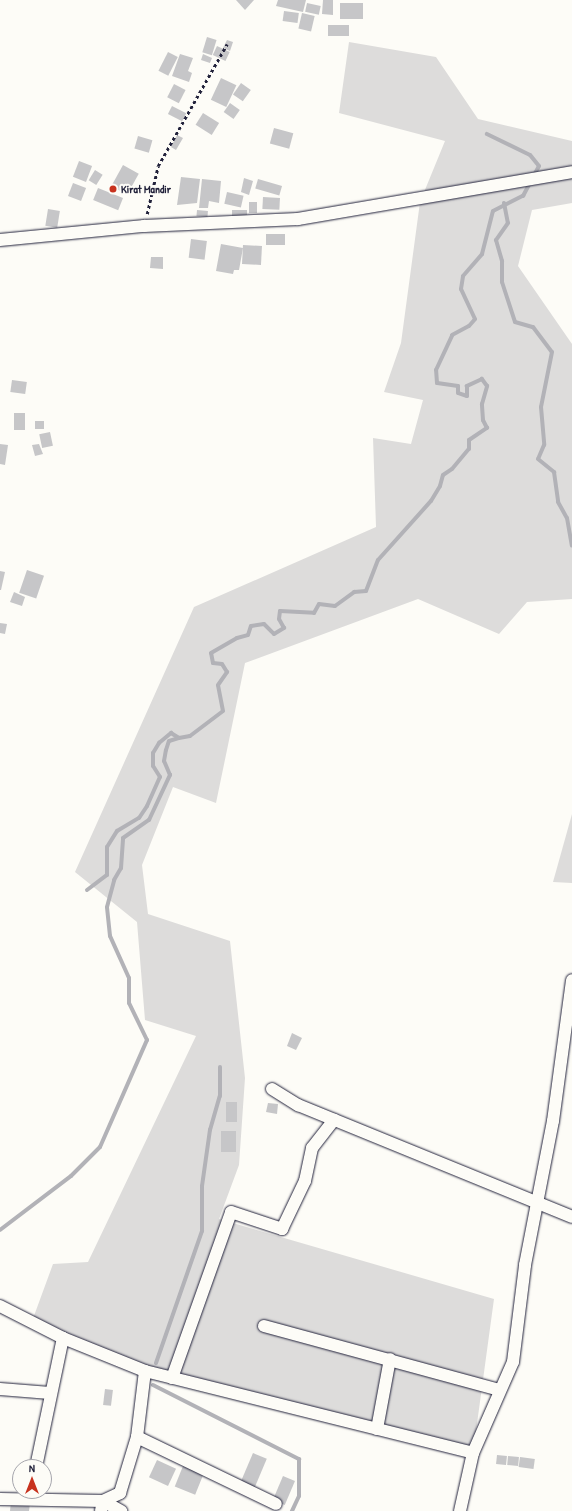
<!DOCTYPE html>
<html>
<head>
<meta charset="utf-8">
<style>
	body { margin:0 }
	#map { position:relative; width:572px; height:1511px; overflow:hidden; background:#fdfcf7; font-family:"Patrick Hand",sans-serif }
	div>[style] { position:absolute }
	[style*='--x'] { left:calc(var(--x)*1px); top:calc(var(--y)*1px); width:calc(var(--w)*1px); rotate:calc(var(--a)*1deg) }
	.green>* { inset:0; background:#dddcdb }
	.stream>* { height:4px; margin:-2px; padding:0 2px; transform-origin:2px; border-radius:2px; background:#b2b2b7 }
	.building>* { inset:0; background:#c6c6c8; transform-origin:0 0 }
	.path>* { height:2.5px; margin-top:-1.25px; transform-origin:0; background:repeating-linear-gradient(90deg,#22223b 0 3px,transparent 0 6px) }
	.roads { filter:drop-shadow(0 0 1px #22223b) drop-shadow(0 0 1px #22223b) }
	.street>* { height:12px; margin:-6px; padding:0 6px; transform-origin:6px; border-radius:6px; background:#fdfcf7 }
	.dots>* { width:11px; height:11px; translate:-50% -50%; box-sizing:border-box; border:2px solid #fdfcf7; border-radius:50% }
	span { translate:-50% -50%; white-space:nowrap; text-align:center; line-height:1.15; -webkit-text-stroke:4px #fdfcf7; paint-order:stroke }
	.poi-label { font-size:11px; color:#22223b; font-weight:700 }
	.left { translate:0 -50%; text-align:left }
	.north { position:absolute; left:12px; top:1459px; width:40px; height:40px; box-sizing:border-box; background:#fdfcf7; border:1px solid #a5a5ac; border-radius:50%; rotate:0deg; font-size:11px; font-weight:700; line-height:16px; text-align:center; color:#22223b }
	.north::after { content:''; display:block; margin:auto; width:14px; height:18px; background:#c8321e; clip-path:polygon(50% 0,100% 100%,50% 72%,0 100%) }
</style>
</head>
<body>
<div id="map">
	<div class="green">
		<div style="clip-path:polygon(349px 42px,436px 57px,478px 119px,572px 141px,572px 203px,532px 210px,518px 266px,572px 344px,572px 599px,527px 602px,499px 634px,418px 599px,245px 663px,216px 803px,173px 787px,142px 865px,148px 914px,230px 941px,245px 1078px,239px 1165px,219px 1219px,494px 1299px,473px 1453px,145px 1371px,31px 1324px,53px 1264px,88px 1262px,196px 1036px,145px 1020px,137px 922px,75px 872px,194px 607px,376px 527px,373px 438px,411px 444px,423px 400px,384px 392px,401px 343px,420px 202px,445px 141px,339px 113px)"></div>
		<div style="clip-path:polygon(572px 814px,572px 883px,553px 882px)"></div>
	</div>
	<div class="stream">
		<div style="--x:504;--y:203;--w:20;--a:79"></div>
		<div style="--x:508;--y:223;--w:21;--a:125"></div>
		<div style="--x:496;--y:240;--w:22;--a:74"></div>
		<div style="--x:502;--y:261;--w:21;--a:90"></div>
		<div style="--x:502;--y:282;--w:42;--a:72"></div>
		<div style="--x:515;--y:322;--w:19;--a:16"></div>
		<div style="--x:533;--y:327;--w:31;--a:53"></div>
		<div style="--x:552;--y:352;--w:56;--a:101.3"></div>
		<div style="--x:541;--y:407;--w:38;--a:85"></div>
		<div style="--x:544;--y:445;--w:15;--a:113"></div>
		<div style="--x:538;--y:459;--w:21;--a:39"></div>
		<div style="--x:554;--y:472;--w:30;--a:82"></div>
		<div style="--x:558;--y:502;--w:18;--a:61"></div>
		<div style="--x:567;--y:518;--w:28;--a:80"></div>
		<div style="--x:87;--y:890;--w:25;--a:-37"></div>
		<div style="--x:107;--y:875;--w:28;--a:-90"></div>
		<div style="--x:107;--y:847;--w:19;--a:-58"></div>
		<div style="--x:117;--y:831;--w:26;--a:-31"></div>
		<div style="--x:139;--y:818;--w:14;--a:-56"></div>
		<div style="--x:147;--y:806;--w:32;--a:-66"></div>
		<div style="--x:160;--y:777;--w:13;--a:-122"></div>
		<div style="--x:153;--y:766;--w:13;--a:-90"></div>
		<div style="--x:153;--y:753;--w:12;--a:-59"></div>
		<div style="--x:159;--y:743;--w:16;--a:-40"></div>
		<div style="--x:171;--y:733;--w:9;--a:32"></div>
		<div style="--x:179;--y:738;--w:11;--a:-10"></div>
		<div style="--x:190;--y:736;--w:41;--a:-37.1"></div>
		<div style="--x:223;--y:711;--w:26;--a:-101"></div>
		<div style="--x:218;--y:685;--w:16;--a:-55"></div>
		<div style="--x:227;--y:672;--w:9;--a:-122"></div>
		<div style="--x:222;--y:664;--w:9;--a:-174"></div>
		<div style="--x:213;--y:663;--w:10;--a:-101"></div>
		<div style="--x:211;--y:653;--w:30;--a:-30"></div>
		<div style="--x:237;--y:638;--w:11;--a:-15"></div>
		<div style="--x:248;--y:635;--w:9;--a:-72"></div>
		<div style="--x:251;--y:626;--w:13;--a:-9"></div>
		<div style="--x:264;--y:624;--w:14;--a:45"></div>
		<div style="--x:274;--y:634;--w:12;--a:-31"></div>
		<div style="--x:284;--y:628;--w:10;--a:-119"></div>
		<div style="--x:279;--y:619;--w:8;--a:-83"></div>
		<div style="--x:280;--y:611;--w:34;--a:3"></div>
		<div style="--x:314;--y:613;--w:10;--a:-61"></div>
		<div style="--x:319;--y:604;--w:16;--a:7"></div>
		<div style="--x:335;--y:606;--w:24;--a:-36"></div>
		<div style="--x:354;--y:592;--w:12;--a:-5"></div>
		<div style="--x:366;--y:591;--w:33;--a:-69"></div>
		<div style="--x:378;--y:560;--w:79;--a:-48.1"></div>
		<div style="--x:431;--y:501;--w:17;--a:-59"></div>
		<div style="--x:440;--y:486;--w:11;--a:-75"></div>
		<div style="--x:443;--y:475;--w:11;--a:-34"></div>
		<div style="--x:452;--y:469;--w:26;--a:-50"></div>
		<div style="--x:469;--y:449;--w:9;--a:-90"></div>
		<div style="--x:469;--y:440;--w:22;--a:-34"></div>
		<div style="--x:487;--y:428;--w:9;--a:-117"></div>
		<div style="--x:483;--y:420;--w:16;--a:-94"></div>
		<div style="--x:482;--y:404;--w:19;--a:-74"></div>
		<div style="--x:487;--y:386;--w:9;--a:-126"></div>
		<div style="--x:482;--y:379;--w:17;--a:155"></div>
		<div style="--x:467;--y:386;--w:10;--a:90"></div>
		<div style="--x:467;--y:396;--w:9;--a:-162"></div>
		<div style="--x:458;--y:393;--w:7;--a:-90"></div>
		<div style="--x:458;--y:386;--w:21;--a:-172"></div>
		<div style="--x:437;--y:383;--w:13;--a:-94"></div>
		<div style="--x:436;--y:370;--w:38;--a:-65"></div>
		<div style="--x:452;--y:335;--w:19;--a:-28"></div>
		<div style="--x:469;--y:326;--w:9;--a:-49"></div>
		<div style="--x:475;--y:319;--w:33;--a:-115"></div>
		<div style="--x:461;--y:289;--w:13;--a:-81"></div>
		<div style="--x:463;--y:276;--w:29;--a:-49"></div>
		<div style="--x:482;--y:254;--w:44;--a:-75.7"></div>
		<div style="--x:493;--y:211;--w:34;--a:-27"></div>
		<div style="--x:523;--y:196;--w:34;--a:-62"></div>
		<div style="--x:539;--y:166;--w:14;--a:-129"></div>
		<div style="--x:530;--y:155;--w:48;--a:-154"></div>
		<div style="--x:0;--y:1230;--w:89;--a:-37.3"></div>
		<div style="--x:71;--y:1176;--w:41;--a:-45"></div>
		<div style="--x:100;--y:1147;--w:117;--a:-66.3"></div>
		<div style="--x:147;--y:1040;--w:41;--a:-115.9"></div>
		<div style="--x:129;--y:1003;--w:25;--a:-90"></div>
		<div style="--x:129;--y:978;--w:46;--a:-114.3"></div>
		<div style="--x:110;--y:936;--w:29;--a:-96"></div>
		<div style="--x:107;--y:907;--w:28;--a:-75"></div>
		<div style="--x:114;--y:880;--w:14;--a:-60"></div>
		<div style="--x:121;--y:868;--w:30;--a:-86"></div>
		<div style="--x:123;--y:838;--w:32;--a:-35"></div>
		<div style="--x:149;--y:820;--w:50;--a:-65"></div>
		<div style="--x:170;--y:775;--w:15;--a:-113"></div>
		<div style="--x:164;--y:761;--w:11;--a:-80"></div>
		<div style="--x:166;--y:750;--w:9;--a:-72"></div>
		<div style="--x:169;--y:741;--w:10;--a:-17"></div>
		<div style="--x:156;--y:1363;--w:140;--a:-70.8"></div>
		<div style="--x:202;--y:1231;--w:45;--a:-90"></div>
		<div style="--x:202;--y:1186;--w:57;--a:-81.9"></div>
		<div style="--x:210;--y:1130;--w:35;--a:-74"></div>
		<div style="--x:220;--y:1096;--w:29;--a:-90"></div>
		<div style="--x:153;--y:1385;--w:164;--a:26.9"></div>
		<div style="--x:299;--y:1459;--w:37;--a:90"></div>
		<div style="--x:299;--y:1496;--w:17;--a:115"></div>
	</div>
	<div class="building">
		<div style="clip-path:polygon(236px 0,254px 0,245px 10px)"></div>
		<div style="clip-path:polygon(278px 0,306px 0,303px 12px,276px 6px)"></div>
		<div style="clip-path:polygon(323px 0,333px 0,333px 15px,322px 14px)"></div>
		<div style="left:307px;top:3px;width:14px;height:9px;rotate:12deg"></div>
		<div style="left:340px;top:3px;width:23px;height:16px"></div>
		<div style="left:284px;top:11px;width:15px;height:10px;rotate:8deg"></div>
		<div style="left:302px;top:13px;width:13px;height:16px;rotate:13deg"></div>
		<div style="left:328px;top:25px;width:21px;height:11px"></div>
		<div style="left:207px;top:37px;width:10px;height:16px;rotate:17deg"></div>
		<div style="clip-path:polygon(227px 40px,233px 42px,230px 51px,223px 48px)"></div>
		<div style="left:217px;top:46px;width:14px;height:10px;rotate:25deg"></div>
		<div style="left:168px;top:52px;width:11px;height:21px;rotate:27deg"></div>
		<div style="clip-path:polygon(180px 54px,193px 58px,188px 71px,192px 73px,189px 82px,172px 76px)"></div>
		<div style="clip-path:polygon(203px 54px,212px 58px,210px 63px,201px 60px)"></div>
		<div style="left:221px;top:78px;width:17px;height:24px;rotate:25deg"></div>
		<div style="left:241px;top:83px;width:12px;height:14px;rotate:35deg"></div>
		<div style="left:174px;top:84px;width:13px;height:15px;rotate:27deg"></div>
		<div style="left:230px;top:103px;width:12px;height:11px;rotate:35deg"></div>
		<div style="left:172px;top:106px;width:16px;height:9px;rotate:27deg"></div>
		<div style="left:203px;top:113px;width:19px;height:14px;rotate:32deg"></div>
		<div style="left:274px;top:128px;width:20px;height:16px;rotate:15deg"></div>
		<div style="clip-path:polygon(177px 135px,183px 138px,176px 150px,171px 147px)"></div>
		<div style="left:138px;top:136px;width:15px;height:13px;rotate:16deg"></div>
		<div style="left:79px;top:161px;width:14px;height:17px;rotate:21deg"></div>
		<div style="left:123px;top:165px;width:18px;height:24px;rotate:29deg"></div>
		<div style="left:95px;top:170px;width:9px;height:12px;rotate:32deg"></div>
		<div style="clip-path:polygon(181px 177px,200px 179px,197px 203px,177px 205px)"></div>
		<div style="clip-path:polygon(244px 178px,253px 181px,249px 195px,241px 192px)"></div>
		<div style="clip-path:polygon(202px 179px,221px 181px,219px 203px,209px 201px,208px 208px,199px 208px)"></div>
		<div style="left:258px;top:179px;width:25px;height:10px;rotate:16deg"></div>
		<div style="left:73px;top:183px;width:14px;height:14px;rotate:21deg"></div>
		<div style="left:98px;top:188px;width:27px;height:13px;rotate:22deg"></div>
		<div style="left:227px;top:192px;width:17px;height:12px;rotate:13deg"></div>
		<div style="left:263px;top:197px;width:17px;height:12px;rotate:3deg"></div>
		<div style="left:249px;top:202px;width:8px;height:11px"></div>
		<div style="left:48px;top:209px;width:12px;height:17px;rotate:9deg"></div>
		<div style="left:197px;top:210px;width:11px;height:6px;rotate:5deg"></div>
		<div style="left:247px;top:210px;width:6px;height:15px;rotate:90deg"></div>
		<div style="left:266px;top:234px;width:19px;height:11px"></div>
		<div style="left:191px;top:239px;width:16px;height:19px;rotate:7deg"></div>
		<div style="clip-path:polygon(221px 244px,243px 248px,239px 270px,234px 270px,233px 274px,216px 271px)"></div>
		<div style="left:243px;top:245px;width:19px;height:19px;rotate:3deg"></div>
		<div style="clip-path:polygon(151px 257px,163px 257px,163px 269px,150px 268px)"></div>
		<div style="left:12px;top:380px;width:15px;height:12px;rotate:8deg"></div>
		<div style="left:14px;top:413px;width:11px;height:17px"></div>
		<div style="left:35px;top:421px;width:9px;height:8px"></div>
		<div style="left:50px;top:432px;width:14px;height:11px;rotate:78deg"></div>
		<div style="clip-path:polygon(0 444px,8px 445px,5px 465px,0 464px)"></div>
		<div style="clip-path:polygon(39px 444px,43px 454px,35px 456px,32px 445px)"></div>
		<div style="left:27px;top:570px;width:18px;height:24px;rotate:19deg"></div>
		<div style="clip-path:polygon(0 571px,5px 572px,1px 590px,0 590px)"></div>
		<div style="clip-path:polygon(14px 592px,25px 597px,22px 606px,10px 602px)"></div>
		<div style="clip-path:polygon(0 623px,7px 624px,5px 634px,0 633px)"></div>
		<div style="clip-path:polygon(292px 1033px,302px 1038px,296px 1050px,287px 1046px)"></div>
		<div style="left:226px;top:1102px;width:11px;height:20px"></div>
		<div style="clip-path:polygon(268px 1103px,278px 1104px,277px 1114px,266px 1112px)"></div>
		<div style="left:221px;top:1131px;width:15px;height:21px"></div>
		<div style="left:105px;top:1389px;width:8px;height:16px;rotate:7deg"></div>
		<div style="left:253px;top:1453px;width:15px;height:31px;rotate:23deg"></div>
		<div style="left:497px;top:1455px;width:10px;height:9px;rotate:6deg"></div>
		<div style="left:508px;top:1456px;width:11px;height:9px;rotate:5deg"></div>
		<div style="left:520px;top:1457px;width:15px;height:10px;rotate:8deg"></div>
		<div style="left:157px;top:1460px;width:21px;height:19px;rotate:25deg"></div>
		<div style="left:183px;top:1466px;width:22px;height:22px;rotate:22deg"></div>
		<div style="left:283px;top:1476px;width:13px;height:26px;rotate:23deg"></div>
		<div style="clip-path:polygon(11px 1501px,30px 1503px,29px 1511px,10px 1511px)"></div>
	</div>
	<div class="path">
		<div style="--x:147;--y:214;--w:49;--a:-77.1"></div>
		<div style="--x:158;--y:166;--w:140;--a:-60.5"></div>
	</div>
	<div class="roads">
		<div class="street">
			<div style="--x:0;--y:240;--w:145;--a:-5.6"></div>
			<div style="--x:144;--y:226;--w:154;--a:-2.6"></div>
			<div style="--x:298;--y:219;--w:278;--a:-9.7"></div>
			<div style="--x:272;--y:1089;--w:31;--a:32"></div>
			<div style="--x:298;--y:1105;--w:296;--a:22.2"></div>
			<div style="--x:0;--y:1306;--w:71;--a:26.9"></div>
			<div style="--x:63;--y:1338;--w:88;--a:21.9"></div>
			<div style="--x:145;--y:1371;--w:338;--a:14"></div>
			<div style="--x:264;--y:1326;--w:244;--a:15.2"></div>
			<div style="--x:145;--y:1371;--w:66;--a:96.9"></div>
			<div style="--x:137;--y:1437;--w:154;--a:25.7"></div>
			<div style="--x:172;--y:1378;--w:176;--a:-70.4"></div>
			<div style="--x:231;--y:1212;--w:54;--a:18.4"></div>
			<div style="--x:282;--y:1229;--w:53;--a:-64.4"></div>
			<div style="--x:305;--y:1181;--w:34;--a:-78"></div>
			<div style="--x:312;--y:1148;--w:36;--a:-52"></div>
			<div style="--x:0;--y:1389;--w:50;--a:4.6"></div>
			<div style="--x:377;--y:1429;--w:71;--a:-79.5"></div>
			<div style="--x:36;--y:1467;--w:132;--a:-78.2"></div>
			<div style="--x:0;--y:1499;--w:103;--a:1.1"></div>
			<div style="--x:103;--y:1501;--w:19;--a:-25"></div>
			<div style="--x:120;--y:1493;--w:59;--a:-73.1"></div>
			<div style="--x:101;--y:1511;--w:10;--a:-79"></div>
			<div style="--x:103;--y:1501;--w:21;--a:29"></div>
			<div style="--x:460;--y:1511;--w:59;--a:-77.4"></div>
			<div style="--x:473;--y:1453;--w:99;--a:-66.3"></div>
			<div style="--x:513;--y:1362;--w:98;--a:-82.9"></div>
			<div style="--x:525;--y:1265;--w:147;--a:-79"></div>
			<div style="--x:553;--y:1121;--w:142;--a:-82.3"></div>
		</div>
	</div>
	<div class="dots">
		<div style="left:113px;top:189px;background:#c8321e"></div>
	</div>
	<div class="poi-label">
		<span class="left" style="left:121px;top:189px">Kirat Mandir</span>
	</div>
	<div class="north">N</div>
</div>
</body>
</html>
